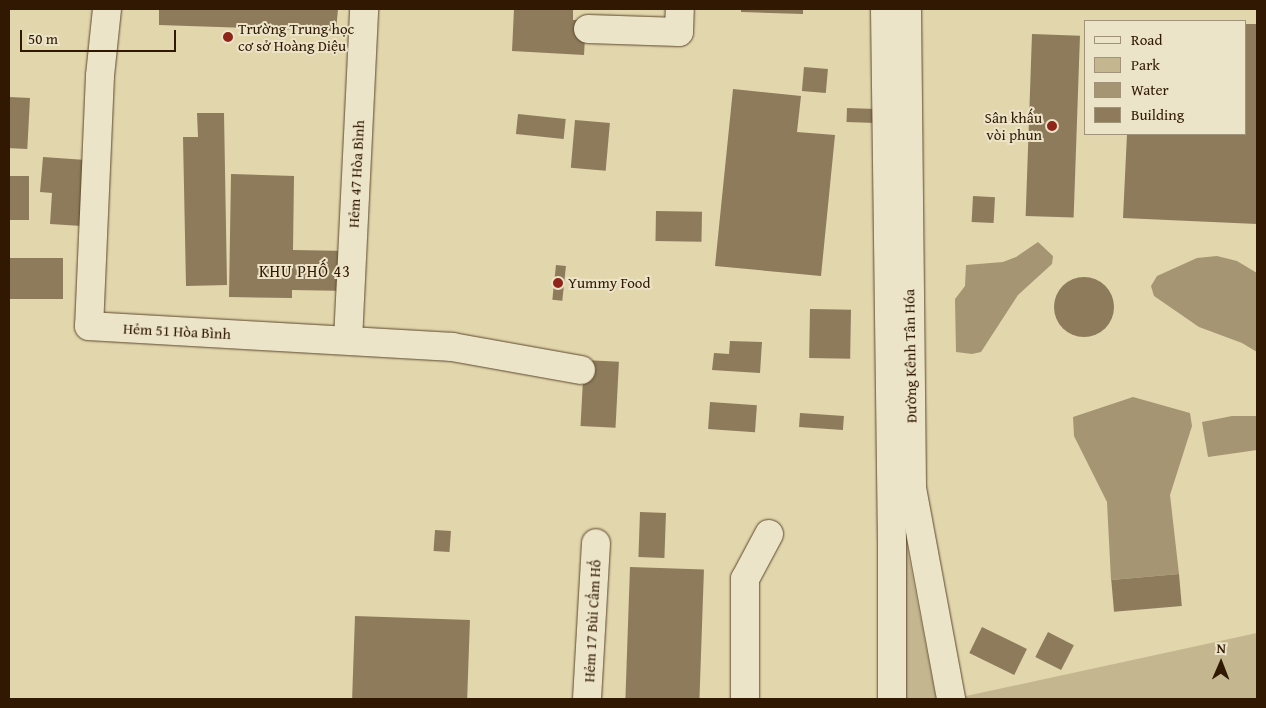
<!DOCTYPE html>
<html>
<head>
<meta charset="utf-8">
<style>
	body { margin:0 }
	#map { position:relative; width:1266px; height:708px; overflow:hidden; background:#e2d6ac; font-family:"Gentium Book Plus",serif }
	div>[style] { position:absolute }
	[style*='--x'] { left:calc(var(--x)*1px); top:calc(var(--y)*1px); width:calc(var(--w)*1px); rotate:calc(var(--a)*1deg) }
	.green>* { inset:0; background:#c4b68f }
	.water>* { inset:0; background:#a59573 }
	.building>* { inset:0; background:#8d7b5b; transform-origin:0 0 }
	.round { border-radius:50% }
	.roads { filter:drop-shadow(0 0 1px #5c482d) drop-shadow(0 0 1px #5c482d) }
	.minor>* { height:28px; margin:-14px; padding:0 14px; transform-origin:14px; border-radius:14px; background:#ece4c9 }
	.dots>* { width:14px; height:14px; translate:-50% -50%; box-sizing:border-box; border:2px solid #ece4c9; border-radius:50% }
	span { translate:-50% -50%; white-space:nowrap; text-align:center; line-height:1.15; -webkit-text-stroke:4px #ece4c9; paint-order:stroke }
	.poi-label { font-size:15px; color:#301803 }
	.left { translate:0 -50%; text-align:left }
	.right { translate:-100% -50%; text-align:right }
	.street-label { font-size:15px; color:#301803 }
	.neighbourhood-label { font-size:16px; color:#301803; letter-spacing:1px }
	.frame { position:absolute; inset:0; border:10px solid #301803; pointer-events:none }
	.legend { position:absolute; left:1084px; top:20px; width:162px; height:115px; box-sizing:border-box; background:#ece4c9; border:1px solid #a1927a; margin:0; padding:6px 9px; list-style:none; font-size:15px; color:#301803 }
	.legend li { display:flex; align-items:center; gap:10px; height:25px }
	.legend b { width:25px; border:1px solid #a1927a }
	.north { position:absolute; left:1196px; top:638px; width:50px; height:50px; -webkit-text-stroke:4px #ece4c9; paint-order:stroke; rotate:1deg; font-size:14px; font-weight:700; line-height:20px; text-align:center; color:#301803 }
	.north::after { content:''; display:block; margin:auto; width:18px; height:22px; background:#301803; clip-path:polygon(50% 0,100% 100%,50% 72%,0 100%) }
	.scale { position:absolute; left:20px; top:30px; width:156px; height:22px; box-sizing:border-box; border:2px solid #301803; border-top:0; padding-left:6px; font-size:15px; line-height:18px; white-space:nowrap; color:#301803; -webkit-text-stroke:4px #ece4c9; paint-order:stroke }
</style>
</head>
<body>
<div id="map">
	<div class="green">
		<div style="clip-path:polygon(903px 527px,936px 699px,905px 699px)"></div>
		<div style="clip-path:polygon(1257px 633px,1257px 699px,966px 699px,966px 696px)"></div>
	</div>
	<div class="water">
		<div style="clip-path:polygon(1038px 242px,1053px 256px,1052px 264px,1018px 295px,981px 352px,972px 354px,956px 352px,955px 299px,965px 286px,966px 265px,1003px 262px,1016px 257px)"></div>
		<div style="clip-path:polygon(1217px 256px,1237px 261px,1257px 273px,1257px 352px,1242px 343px,1199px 327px,1154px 296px,1151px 286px,1157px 276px,1197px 258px)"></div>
		<div style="clip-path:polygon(1133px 397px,1190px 413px,1192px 426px,1170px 495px,1179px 574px,1111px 580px,1107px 502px,1074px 436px,1073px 417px)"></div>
		<div style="clip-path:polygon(1232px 416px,1257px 416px,1257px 450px,1208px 457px,1202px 422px)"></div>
	</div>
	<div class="building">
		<div style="clip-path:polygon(159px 9px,338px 9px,336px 31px,159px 25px)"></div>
		<div style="clip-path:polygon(514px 9px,573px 9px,573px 20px,586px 20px,584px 55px,512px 51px)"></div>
		<div style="clip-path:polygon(741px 9px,803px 9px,803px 14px,741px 12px)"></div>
		<div style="clip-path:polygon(1245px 24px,1257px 24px,1257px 224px,1123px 218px,1127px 134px,1245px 134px)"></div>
		<div style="left:1032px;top:34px;width:48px;height:182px;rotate:2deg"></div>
		<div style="left:804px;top:67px;width:24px;height:24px;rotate:5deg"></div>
		<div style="clip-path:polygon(733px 89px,801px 96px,797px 132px,835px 135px,821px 276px,715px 266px)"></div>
		<div style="left:9px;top:97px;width:21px;height:51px;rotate:3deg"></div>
		<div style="left:847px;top:108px;width:29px;height:14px;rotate:2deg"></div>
		<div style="clip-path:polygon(197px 113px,224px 113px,227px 285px,186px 286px,183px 137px,198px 137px)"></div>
		<div style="left:518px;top:114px;width:48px;height:20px;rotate:6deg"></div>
		<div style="left:575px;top:120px;width:35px;height:48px;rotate:5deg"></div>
		<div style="clip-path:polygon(43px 157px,86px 160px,82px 226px,50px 224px,52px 193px,40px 192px)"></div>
		<div style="clip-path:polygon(231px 174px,294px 176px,293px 250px,351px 251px,350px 291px,292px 290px,292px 298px,229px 297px)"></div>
		<div style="left:9px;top:176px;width:20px;height:44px"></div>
		<div style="left:973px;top:196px;width:22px;height:26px;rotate:3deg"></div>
		<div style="left:656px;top:211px;width:46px;height:30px;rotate:1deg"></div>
		<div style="left:9px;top:258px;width:54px;height:41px"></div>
		<div style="left:556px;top:265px;width:10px;height:35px;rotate:6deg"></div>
		<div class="round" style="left:1054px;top:277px;width:60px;height:60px"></div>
		<div style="left:810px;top:309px;width:41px;height:49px;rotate:1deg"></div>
		<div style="clip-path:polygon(730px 341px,762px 342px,760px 373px,712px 370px,714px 353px,729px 354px)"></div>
		<div style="left:584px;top:360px;width:35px;height:66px;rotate:3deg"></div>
		<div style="left:710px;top:402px;width:47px;height:27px;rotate:4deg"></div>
		<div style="left:800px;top:413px;width:44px;height:14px;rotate:4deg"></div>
		<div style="left:640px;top:512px;width:26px;height:45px;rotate:2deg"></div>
		<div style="left:435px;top:530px;width:16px;height:21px;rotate:4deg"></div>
		<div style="left:630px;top:567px;width:74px;height:132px;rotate:2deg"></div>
		<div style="left:1179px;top:574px;width:32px;height:68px;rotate:85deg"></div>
		<div style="left:355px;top:616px;width:115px;height:83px;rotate:2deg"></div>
		<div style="left:982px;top:627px;width:50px;height:29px;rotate:26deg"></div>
		<div style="left:1048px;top:632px;width:29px;height:28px;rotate:27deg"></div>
	</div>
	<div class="roads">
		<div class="minor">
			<div style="--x:107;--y:9;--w:67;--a:96"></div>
			<div style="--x:100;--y:76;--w:250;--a:92.5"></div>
			<div style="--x:89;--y:326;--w:364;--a:3.3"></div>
			<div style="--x:452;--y:347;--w:131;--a:10.1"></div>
			<div style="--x:885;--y:9;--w:533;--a:89.25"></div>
			<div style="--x:892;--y:542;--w:157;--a:90"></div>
			<div style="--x:907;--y:9;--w:479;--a:89.4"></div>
			<div style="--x:912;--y:488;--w:215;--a:79.5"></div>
			<div style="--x:588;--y:29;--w:91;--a:1.9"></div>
			<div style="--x:679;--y:32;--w:23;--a:-88"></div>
			<div style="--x:348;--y:340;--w:331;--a:-87.2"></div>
			<div style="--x:587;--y:699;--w:156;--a:-86.7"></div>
			<div style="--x:745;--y:699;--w:120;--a:-90"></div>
			<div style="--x:745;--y:579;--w:51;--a:-61.9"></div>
		</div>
	</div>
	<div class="dots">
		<div style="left:228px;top:37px;background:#8f2418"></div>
		<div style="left:1052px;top:126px;background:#8f2418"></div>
		<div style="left:558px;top:283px;background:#8f2418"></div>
	</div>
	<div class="poi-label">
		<span class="left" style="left:238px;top:37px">Trường Trung học<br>cơ sở Hoàng Diệu</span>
		<span class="right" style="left:1042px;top:126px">Sân khấu<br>vòi phun</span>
		<span class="left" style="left:568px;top:283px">Yummy Food</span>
	</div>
	<div class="street-label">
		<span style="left:356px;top:174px;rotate:-87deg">Hẻm 47 Hòa Bình</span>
		<span style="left:177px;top:331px;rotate:3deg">Hẻm 51 Hòa Bình</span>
		<span style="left:910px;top:356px;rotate:-91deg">Đường Kênh Tân Hóa</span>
		<span style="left:592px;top:621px;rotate:-87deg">Hẻm 17 Bùi Cẩm Hổ</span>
	</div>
	<div class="neighbourhood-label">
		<span style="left:305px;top:271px">KHU PHỐ 43</span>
	</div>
	<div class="frame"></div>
	<ul class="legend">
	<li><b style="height:6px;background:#ece4c9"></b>Road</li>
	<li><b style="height:14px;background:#c4b68f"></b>Park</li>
	<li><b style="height:14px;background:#a59573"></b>Water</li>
	<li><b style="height:14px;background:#8d7b5b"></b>Building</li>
	</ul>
	<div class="north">N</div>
	<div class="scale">50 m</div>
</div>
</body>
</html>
